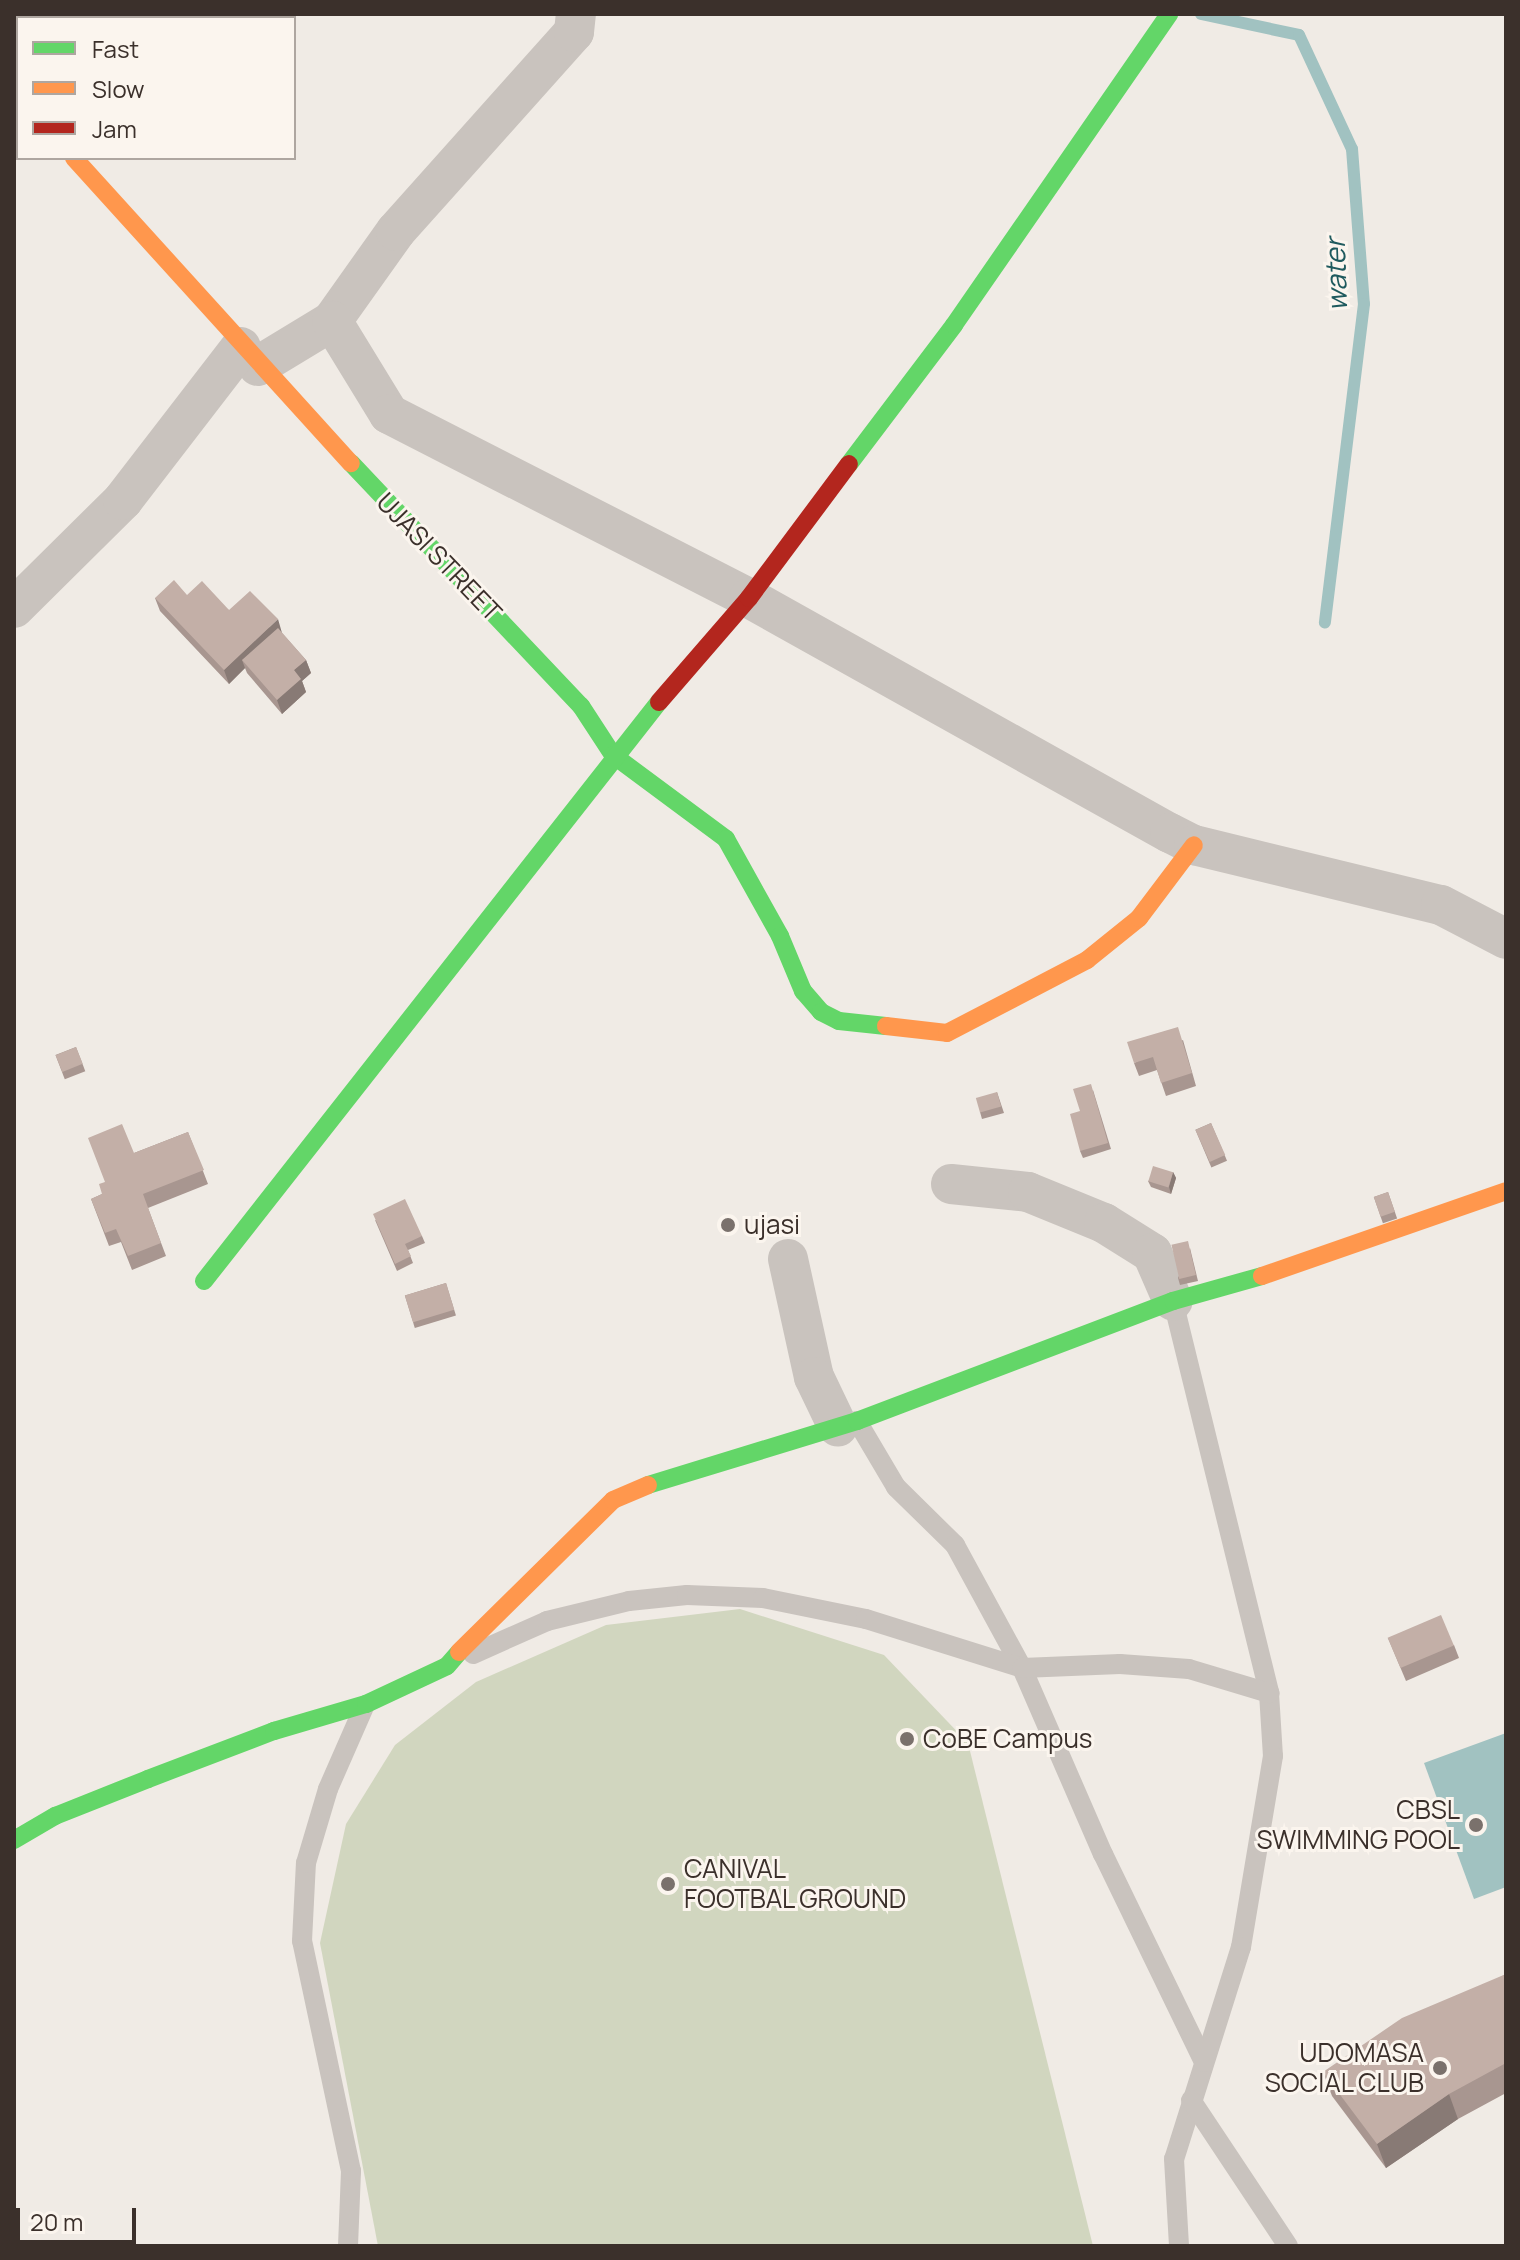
<!DOCTYPE html>
<html>
<head>
<meta charset="utf-8">
<style>
	body { margin:0 }
	#map { position:relative; width:1520px; height:2260px; overflow:hidden; background:#f0ebe5; font-family:Manrope,sans-serif }
	div>[style] { position:absolute }
	[style*='--x'] { left:calc(var(--x)*1px); top:calc(var(--y)*1px); width:calc(var(--w)*1px); rotate:calc(var(--a)*1deg) }
	.green>* { inset:0; background:#d1d6bf }
	.water>* { inset:0; background:#a1c2c1 }
	.stream>* { height:12px; margin:-6px; padding:0 6px; transform-origin:6px; border-radius:6px; background:#a1c2c1 }
	.lane>* { height:20px; margin:-10px; padding:0 10px; transform-origin:10px; border-radius:10px; background:#c9c3be }
	.street>* { height:40px; margin:-20px; padding:0 20px; transform-origin:20px; border-radius:20px; background:#c9c3be }
	.fast>* { height:18px; margin:-9px; padding:0 9px; transform-origin:9px; border-radius:9px; background:#63d668 }
	.slow>* { height:18px; margin:-9px; padding:0 9px; transform-origin:9px; border-radius:9px; background:#ff974d }
	.jam>* { height:18px; margin:-9px; padding:0 9px; transform-origin:9px; border-radius:9px; background:#b3261e }
	.wall>* { inset:0; background:#a89690; transform-origin:0 0 }
	.shaded-wall>* { inset:0; background:#887a75 }
	.building>* { inset:0; background:#c3afa7; transform-origin:0 0 }
	.dots>* { width:22px; height:22px; translate:-50% -50%; box-sizing:border-box; border:4px solid #fbf5ee; border-radius:50% }
	span { translate:-50% -50%; white-space:nowrap; text-align:center; line-height:1.15; -webkit-text-stroke:6px #fbf5ee; paint-order:stroke }
	.street-label { font-size:26px; color:#3b302b }
	.poi-label { font-size:26px; color:#3b302b }
	.left { translate:0 -50%; text-align:left }
	.right { translate:-100% -50%; text-align:right }
	.water-label { font-size:28px; color:#1f5a5e; font-style:italic }
	.frame { position:absolute; inset:0; border:16px solid #3b302b; pointer-events:none }
	.legend { position:absolute; left:16px; top:16px; width:280px; height:144px; box-sizing:border-box; background:#fbf5ee; border:2px solid #aea6a0; margin:0; padding:10px 14px; list-style:none; font-size:24px; color:#3b302b }
	.legend li { display:flex; align-items:center; gap:16px; height:40px }
	.legend b { width:40px; border:2px solid #aea6a0 }
	.scale { position:absolute; left:16px; top:2208px; width:120px; height:36px; box-sizing:border-box; border:4px solid #3b302b; border-top:0; padding-left:10px; font-size:24px; line-height:28px; white-space:nowrap; color:#3b302b; -webkit-text-stroke:6px #fbf5ee; paint-order:stroke }
</style>
</head>
<body>
<div id="map">
	<div class="green">
		<div style="clip-path:polygon(740px 1609px,884px 1655px,968px 1743px,1093px 2246px,378px 2246px,320px 1943px,346px 1824px,395px 1745px,476px 1682px,606px 1625px)"></div>
	</div>
	<div class="water">
		<div style="clip-path:polygon(1506px 1733px,1506px 1887px,1474px 1899px,1424px 1763px)"></div>
	</div>
	<div class="stream">
		<div style="--x:1201;--y:14;--w:100;--a:12.1"></div>
		<div style="--x:1299;--y:35;--w:126;--a:65.1"></div>
		<div style="--x:1352;--y:149;--w:155;--a:85.6"></div>
		<div style="--x:1364;--y:304;--w:321;--a:97"></div>
	</div>
	<div class="lane">
		<div style="--x:1173;--y:1301;--w:404;--a:76.2"></div>
		<div style="--x:1269;--y:1693;--w:63;--a:86.4"></div>
		<div style="--x:1273;--y:1756;--w:194;--a:99.5"></div>
		<div style="--x:1241;--y:1947;--w:222;--a:107.5"></div>
		<div style="--x:1174;--y:2159;--w:87;--a:86.7"></div>
		<div style="--x:857;--y:1421;--w:77;--a:59.4"></div>
		<div style="--x:896;--y:1487;--w:83;--a:44.5"></div>
		<div style="--x:955;--y:1545;--w:140;--a:61.4"></div>
		<div style="--x:1022;--y:1668;--w:203;--a:66.5"></div>
		<div style="--x:1103;--y:1854;--w:231;--a:64.1"></div>
		<div style="--x:473;--y:1654;--w:81;--a:-24"></div>
		<div style="--x:547;--y:1621;--w:84;--a:-13.7"></div>
		<div style="--x:629;--y:1601;--w:58;--a:-5.9"></div>
		<div style="--x:687;--y:1595;--w:76;--a:2.3"></div>
		<div style="--x:763;--y:1598;--w:105;--a:11.5"></div>
		<div style="--x:866;--y:1619;--w:164;--a:17.4"></div>
		<div style="--x:1022;--y:1668;--w:98;--a:-2.3"></div>
		<div style="--x:1120;--y:1664;--w:69;--a:4.1"></div>
		<div style="--x:1189;--y:1669;--w:84;--a:16.7"></div>
		<div style="--x:1191;--y:2100;--w:175;--a:56.4"></div>
		<div style="--x:348;--y:2246;--w:75;--a:-87.7"></div>
		<div style="--x:351;--y:2171;--w:235;--a:-102"></div>
		<div style="--x:302;--y:1941;--w:78;--a:-87.1"></div>
		<div style="--x:306;--y:1863;--w:77;--a:-73.4"></div>
		<div style="--x:328;--y:1789;--w:90;--a:-66.3"></div>
	</div>
	<div class="street">
		<div style="--x:14;--y:90;--w:6;--a:51"></div>
		<div style="--x:332;--y:321;--w:110;--a:-54.6"></div>
		<div style="--x:396;--y:231;--w:267;--a:-48.2"></div>
		<div style="--x:574;--y:32;--w:18;--a:-84"></div>
		<div style="--x:258;--y:366;--w:87;--a:-31.3"></div>
		<div style="--x:332;--y:321;--w:109;--a:58.5"></div>
		<div style="--x:389;--y:414;--w:404;--a:27.1"></div>
		<div style="--x:749;--y:598;--w:482;--a:29.2"></div>
		<div style="--x:1170;--y:833;--w:27;--a:27"></div>
		<div style="--x:1194;--y:845;--w:254;--a:13.7"></div>
		<div style="--x:1441;--y:905;--w:73;--a:27.6"></div>
		<div style="--x:14;--y:608;--w:153;--a:-44.7"></div>
		<div style="--x:123;--y:500;--w:193;--a:-52.4"></div>
		<div style="--x:951;--y:1184;--w:77;--a:5.9"></div>
		<div style="--x:1028;--y:1192;--w:82;--a:22.2"></div>
		<div style="--x:1104;--y:1223;--w:57;--a:32"></div>
		<div style="--x:1152;--y:1253;--w:52;--a:66.4"></div>
		<div style="--x:788;--y:1259;--w:121;--a:77.6"></div>
		<div style="--x:814;--y:1377;--w:55;--a:64.4"></div>
	</div>
	<div class="fast">
		<div style="--x:351;--y:463;--w:335;--a:46.6"></div>
		<div style="--x:581;--y:706;--w:59;--a:56.9"></div>
		<div style="--x:613;--y:755;--w:141;--a:36.6"></div>
		<div style="--x:726;--y:839;--w:111;--a:60.9"></div>
		<div style="--x:780;--y:936;--w:60;--a:67.3"></div>
		<div style="--x:803;--y:991;--w:28;--a:49"></div>
		<div style="--x:821;--y:1012;--w:20;--a:27"></div>
		<div style="--x:839;--y:1021;--w:47;--a:6.1"></div>
		<div style="--x:849;--y:464;--w:174;--a:-52.9"></div>
		<div style="--x:954;--y:325;--w:378;--a:-55.3"></div>
		<div style="--x:204;--y:1281;--w:736;--a:-51.84"></div>
		<div style="--x:648;--y:1485;--w:219;--a:-17"></div>
		<div style="--x:857;--y:1421;--w:338;--a:-20.8"></div>
		<div style="--x:1173;--y:1301;--w:92;--a:-15.7"></div>
		<div style="--x:14;--y:1840;--w:48;--a:-30.3"></div>
		<div style="--x:55;--y:1816;--w:100;--a:-21.7"></div>
		<div style="--x:148;--y:1779;--w:135;--a:-20.9"></div>
		<div style="--x:274;--y:1731;--w:96;--a:-16.4"></div>
		<div style="--x:366;--y:1704;--w:89;--a:-25.1"></div>
		<div style="--x:447;--y:1666;--w:18;--a:-49"></div>
	</div>
	<div class="slow">
		<div style="--x:74;--y:158;--w:412;--a:47.8"></div>
		<div style="--x:886;--y:1026;--w:61;--a:6.5"></div>
		<div style="--x:947;--y:1033;--w:158;--a:-27.5"></div>
		<div style="--x:1087;--y:960;--w:67;--a:-38.9"></div>
		<div style="--x:1139;--y:918;--w:91;--a:-53"></div>
		<div style="--x:1262;--y:1276;--w:258;--a:-19.2"></div>
		<div style="--x:459;--y:1652;--w:216;--a:-44.6"></div>
		<div style="--x:613;--y:1500;--w:38;--a:-23"></div>
	</div>
	<div class="jam">
		<div style="--x:659;--y:702;--w:138;--a:-49.1"></div>
		<div style="--x:749;--y:598;--w:167;--a:-53.3"></div>
	</div>
	<div class="wall">
		<div style="clip-path:polygon(187px 595px,229px 610px,282px 633px,306px 660px,311px 673px,302px 681px,306px 692px,282px 714px,247px 673px,245px 668px,229px 684px,160px 611px,155px 598px)"></div>
		<div style="clip-path:polygon(1183px 1040px,1196px 1086px,1166px 1096px,1157px 1070px,1139px 1076px,1134px 1063px)"></div>
		<div style="left:76px;top:1047px;width:26px;height:22px;rotate:69deg"></div>
		<div style="clip-path:polygon(1093px 1090px,1111px 1149px,1083px 1158px,1080px 1151px,1080px 1111px)"></div>
		<div style="clip-path:polygon(997px 1092px,1004px 1113px,982px 1119px,980px 1112px)"></div>
		<div style="left:1211px;top:1123px;width:41px;height:17px;rotate:67deg"></div>
		<div style="clip-path:polygon(188px 1132px,208px 1184px,148px 1208px,166px 1256px,132px 1270px,121px 1242px,109px 1246px,91px 1199px,102px 1194px,105px 1182px,134px 1153px)"></div>
		<div style="clip-path:polygon(1173px 1172px,1176px 1178px,1171px 1194px,1151px 1187px,1148px 1181px)"></div>
		<div style="left:1388px;top:1192px;width:28px;height:15px;rotate:71deg"></div>
		<div style="clip-path:polygon(375px 1220px,422px 1236px,425px 1243px,408px 1250px,413px 1263px,397px 1271px)"></div>
		<div style="clip-path:polygon(1190px 1248px,1198px 1281px,1180px 1285px,1178px 1278px)"></div>
		<div style="left:446px;top:1283px;width:34px;height:43px;rotate:73deg"></div>
		<div style="clip-path:polygon(1388px 1638px,1454px 1645px,1459px 1658px,1406px 1681px)"></div>
		<div style="clip-path:polygon(1506px 1974px,1506px 2093px,1458px 2119px,1386px 2168px,1332px 2096px,1323px 2072px)"></div>
	</div>
	<div class="shaded-wall">
		<div style="clip-path:polygon(278px 619px,282px 633px,242px 660px,245px 668px,229px 684px,224px 670px)"></div>
		<div style="clip-path:polygon(306px 660px,311px 673px,302px 681px,306px 692px,282px 714px,277px 700px,294px 670px)"></div>
		<div style="clip-path:polygon(1173px 1172px,1176px 1178px,1171px 1194px,1169px 1187px)"></div>
		<div style="clip-path:polygon(1449px 2094px,1458px 2119px,1386px 2168px,1377px 2144px)"></div>
	</div>
	<div class="building">
		<div style="clip-path:polygon(174px 580px,187px 595px,202px 581px,229px 610px,250px 591px,278px 619px,224px 670px,155px 598px)"></div>
		<div style="clip-path:polygon(278px 628px,306px 660px,294px 670px,301px 679px,277px 700px,242px 660px)"></div>
		<div style="clip-path:polygon(1178px 1027px,1192px 1073px,1161px 1083px,1153px 1057px,1134px 1063px,1127px 1042px)"></div>
		<div style="left:76px;top:1047px;width:18px;height:22px;rotate:68deg"></div>
		<div style="clip-path:polygon(1091px 1084px,1108px 1143px,1080px 1151px,1070px 1114px,1080px 1111px,1073px 1089px)"></div>
		<div style="left:997px;top:1092px;width:15px;height:22px;rotate:74deg"></div>
		<div style="left:1211px;top:1123px;width:35px;height:17px;rotate:66deg"></div>
		<div style="clip-path:polygon(122px 1124px,134px 1153px,188px 1132px,204px 1170px,143px 1194px,161px 1243px,128px 1256px,116px 1229px,105px 1233px,91px 1199px,102px 1194px,99px 1184px,105px 1182px,88px 1138px)"></div>
		<div style="left:1153px;top:1166px;width:21px;height:16px;rotate:17deg"></div>
		<div style="left:1388px;top:1192px;width:21px;height:15px;rotate:71deg"></div>
		<div style="clip-path:polygon(405px 1199px,422px 1236px,405px 1244px,411px 1256px,395px 1264px,373px 1214px)"></div>
		<div style="left:1188px;top:1241px;width:35px;height:17px;rotate:77deg"></div>
		<div style="left:446px;top:1283px;width:28px;height:43px;rotate:73deg"></div>
		<div style="left:1441px;top:1615px;width:33px;height:58px;rotate:67deg"></div>
		<div style="clip-path:polygon(1506px 1974px,1506px 2063px,1449px 2094px,1377px 2144px,1323px 2072px,1402px 2018px)"></div>
	</div>
	<div class="dots">
		<div style="left:728px;top:1225px;background:#7a716c"></div>
		<div style="left:907px;top:1739px;background:#7a716c"></div>
		<div style="left:1476px;top:1825px;background:#7a716c"></div>
		<div style="left:668px;top:1884px;background:#7a716c"></div>
		<div style="left:1440px;top:2068px;background:#7a716c"></div>
	</div>
	<div class="street-label">
		<span style="left:439px;top:557px;rotate:46deg">UJASI STREET</span>
	</div>
	<div class="poi-label">
		<span class="left" style="left:744px;top:1225px">ujasi</span>
		<span class="left" style="left:923px;top:1739px">CoBE Campus</span>
		<span class="right" style="left:1460px;top:1825px">CBSL<br>SWIMMING POOL</span>
		<span class="left" style="left:684px;top:1884px">CANIVAL<br>FOOTBAL GROUND</span>
		<span class="right" style="left:1424px;top:2068px">UDOMASA<br>SOCIAL CLUB</span>
	</div>
	<div class="water-label">
		<span style="left:1335px;top:275px;rotate:-92deg">water</span>
	</div>
	<div class="frame"></div>
	<ul class="legend">
	<li><b style="height:10px;background:#63d668"></b>Fast</li>
	<li><b style="height:10px;background:#ff974d"></b>Slow</li>
	<li><b style="height:10px;background:#b3261e"></b>Jam</li>
	</ul>
	<div class="scale">20 m</div>
</div>
</body>
</html>
